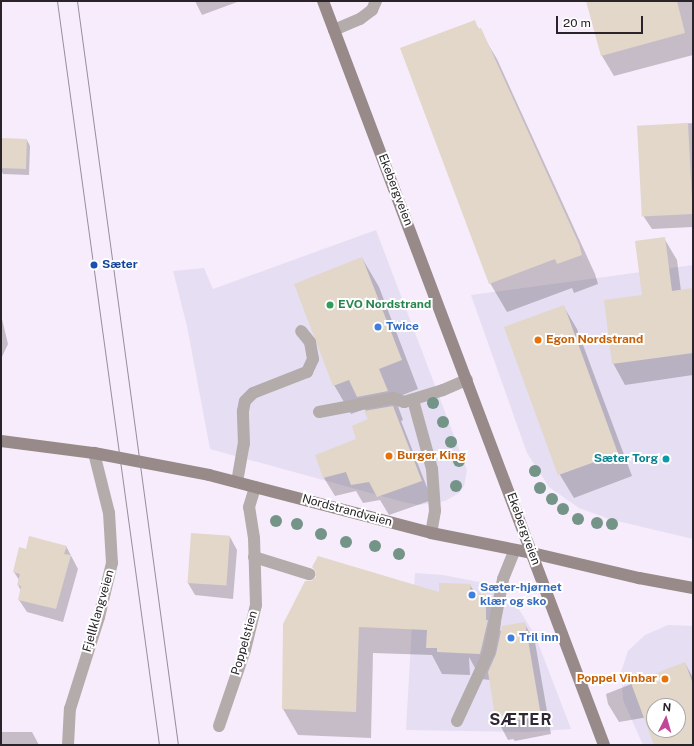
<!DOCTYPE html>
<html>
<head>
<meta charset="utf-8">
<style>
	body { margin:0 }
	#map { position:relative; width:694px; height:746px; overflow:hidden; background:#f7ecfb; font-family:"Public Sans",sans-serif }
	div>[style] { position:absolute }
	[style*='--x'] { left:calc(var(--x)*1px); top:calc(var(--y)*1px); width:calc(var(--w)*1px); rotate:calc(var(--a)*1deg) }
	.commercial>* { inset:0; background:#e6def3 }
	.shadow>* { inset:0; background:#0003 }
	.building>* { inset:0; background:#e2d7c8; transform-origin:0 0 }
	.service>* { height:12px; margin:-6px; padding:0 6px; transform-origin:6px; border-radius:6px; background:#b4abab }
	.secondary>* { height:12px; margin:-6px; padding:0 6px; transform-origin:6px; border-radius:6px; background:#978a89 }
	.tram>* { height:1px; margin:-0.5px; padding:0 0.5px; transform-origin:0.5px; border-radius:0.5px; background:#968e98 }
	.trees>* { width:12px; height:12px; margin:-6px; border-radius:50%; background:#749488 }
	.dots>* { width:11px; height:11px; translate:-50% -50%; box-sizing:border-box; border:2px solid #fff; border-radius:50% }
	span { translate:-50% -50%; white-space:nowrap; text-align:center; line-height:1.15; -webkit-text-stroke:4px #fff; paint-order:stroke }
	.street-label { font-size:12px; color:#282429 }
	.transit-label { font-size:12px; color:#164399; font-weight:700 }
	.left { translate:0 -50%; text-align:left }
	.leisure-label { font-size:12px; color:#27864d; font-weight:700 }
	.shop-label { font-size:12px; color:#366cbe; font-weight:700 }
	.food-label { font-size:12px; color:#c56008; font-weight:700 }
	.right { translate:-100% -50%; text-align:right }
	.culture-label { font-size:12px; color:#0d838f; font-weight:700 }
	.district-label { font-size:16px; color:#2f2733; font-weight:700; letter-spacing:1px }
	.frame { position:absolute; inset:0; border:2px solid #282429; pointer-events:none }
	.north { position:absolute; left:646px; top:698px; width:40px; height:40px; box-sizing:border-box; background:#fff; border:1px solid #a9a7a9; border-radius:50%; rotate:5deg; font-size:11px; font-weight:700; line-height:16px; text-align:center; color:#282429 }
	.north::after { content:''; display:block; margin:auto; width:14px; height:18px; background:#c34798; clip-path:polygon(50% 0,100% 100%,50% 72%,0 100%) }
	.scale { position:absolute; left:556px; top:16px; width:87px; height:18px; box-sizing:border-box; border:2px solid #282429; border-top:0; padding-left:5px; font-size:12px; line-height:14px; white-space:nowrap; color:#282429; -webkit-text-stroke:3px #fff; paint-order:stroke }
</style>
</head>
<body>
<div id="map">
	<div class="commercial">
		<div style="clip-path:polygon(376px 230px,467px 470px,464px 486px,459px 493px,445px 501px,419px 505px,403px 502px,210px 449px,187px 326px,173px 271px,204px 268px,213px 289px)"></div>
		<div style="clip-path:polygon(693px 265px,693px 539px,609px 519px,579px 508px,549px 487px,527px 453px,471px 295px)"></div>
		<div style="clip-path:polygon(415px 573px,443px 575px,484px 583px,518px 608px,535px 635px,571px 729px,528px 732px,406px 730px)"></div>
		<div style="clip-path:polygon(evenodd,668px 625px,693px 626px,693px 745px,643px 745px,623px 700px,621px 672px,628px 651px,645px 635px,668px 625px,654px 706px,678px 706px,678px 730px,654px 730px,654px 706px)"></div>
	</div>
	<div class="shadow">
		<div style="clip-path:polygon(195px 1px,240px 1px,202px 15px)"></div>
		<div style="clip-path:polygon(588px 1px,693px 1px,693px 55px,614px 76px,602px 56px)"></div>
		<div style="clip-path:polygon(474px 21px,497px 59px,595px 274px,598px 284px,574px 293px,572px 288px,507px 312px,490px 283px)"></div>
		<div style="clip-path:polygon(693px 123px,693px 227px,652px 229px,644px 217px,638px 127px)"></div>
		<div style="clip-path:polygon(1px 139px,27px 140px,30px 146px,29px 175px,3px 174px,1px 170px)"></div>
		<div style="clip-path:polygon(664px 238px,677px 260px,681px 291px,693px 289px,693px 375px,625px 385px,613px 363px,643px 296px)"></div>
		<div style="clip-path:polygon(362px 258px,379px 287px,418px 389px,395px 398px,403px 420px,401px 421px,432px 500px,389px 515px,380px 500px,363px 503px,356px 491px,335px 496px,324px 478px,357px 439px,370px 420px,365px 409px,351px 414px,334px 385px)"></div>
		<div style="clip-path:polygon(564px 307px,577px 329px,632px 476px,574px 498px,560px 475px)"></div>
		<div style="clip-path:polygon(1px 315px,8px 344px,1px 359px)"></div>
		<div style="clip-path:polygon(230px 537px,237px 550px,233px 599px,195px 595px,188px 583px)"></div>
		<div style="clip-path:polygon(66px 546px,78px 569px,63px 622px,27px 612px,19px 600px,21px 591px,18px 585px,19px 580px,14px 572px,26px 550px)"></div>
		<div style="clip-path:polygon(470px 585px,476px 594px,485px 595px,501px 622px,500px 631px,524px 623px,535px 642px,551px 734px,515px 741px,513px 739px,508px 740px,498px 721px,490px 680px,481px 679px,469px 657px,470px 675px,442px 674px,432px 655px,373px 653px,371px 738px,298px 735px,283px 709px,284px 625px,440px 594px)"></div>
		<div style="clip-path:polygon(685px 663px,693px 678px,693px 745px,655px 745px,647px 724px,654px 721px,654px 730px,678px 730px,678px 706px,654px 706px,654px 716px,619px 722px,608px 704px,606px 694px)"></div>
		<div style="clip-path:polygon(1px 732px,32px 732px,39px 745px,1px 745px)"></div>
	</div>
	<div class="building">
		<div style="clip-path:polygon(586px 1px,677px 1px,685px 33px,601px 56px)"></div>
		<div style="clip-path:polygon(475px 20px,478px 29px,481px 28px,579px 244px,582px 255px,557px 264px,555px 259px,489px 284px,400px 48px)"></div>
		<div style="left:688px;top:123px;width:91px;height:51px;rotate:87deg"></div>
		<div style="left:1px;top:138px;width:26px;height:30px;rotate:2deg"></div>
		<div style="clip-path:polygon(665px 237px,672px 291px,693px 288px,693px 353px,612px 364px,604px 300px,642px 295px,635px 241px)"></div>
		<div style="clip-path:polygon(362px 257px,402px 360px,379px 369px,388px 391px,357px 397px,349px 380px,333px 386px,294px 284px)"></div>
		<div style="left:564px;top:305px;width:158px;height:64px;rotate:70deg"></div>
		<div style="clip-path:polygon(393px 406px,422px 481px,377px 497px,369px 482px,351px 485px,346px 472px,323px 478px,315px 455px,356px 439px,352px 426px,368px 419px,364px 411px)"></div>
		<div style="left:191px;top:533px;width:39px;height:50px;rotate:4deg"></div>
		<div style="clip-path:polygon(29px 536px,67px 546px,64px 554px,71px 555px,56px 609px,18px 600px,21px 586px,17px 585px,20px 574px,13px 572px,19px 547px,26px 549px)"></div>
		<div style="clip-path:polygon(318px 556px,439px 592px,439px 583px,471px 584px,470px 593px,486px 594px,486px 620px,488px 620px,480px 654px,437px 652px,437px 648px,426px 648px,427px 630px,359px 627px,356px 712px,282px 709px,283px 624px,305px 581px,311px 581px,316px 577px,316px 572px,312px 567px)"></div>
		<div style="clip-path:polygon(525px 622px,541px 716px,503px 723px,503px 721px,496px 722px,488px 672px,496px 654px,502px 626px)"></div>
		<div style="clip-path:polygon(evenodd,685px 662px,693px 684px,693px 745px,654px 745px,631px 683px,685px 662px,654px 706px,678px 706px,678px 730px,654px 730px,654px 706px)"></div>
	</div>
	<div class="service">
		<div style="--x:334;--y:30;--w:28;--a:-23"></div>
		<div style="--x:360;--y:19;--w:15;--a:-37"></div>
		<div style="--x:372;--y:10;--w:10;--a:-66"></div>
		<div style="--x:413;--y:400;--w:72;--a:74.6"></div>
		<div style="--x:432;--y:469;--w:42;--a:85.9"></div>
		<div style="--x:435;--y:511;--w:22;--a:100"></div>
		<div style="--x:319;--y:412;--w:75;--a:-10.7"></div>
		<div style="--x:393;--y:398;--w:12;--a:20"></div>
		<div style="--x:404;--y:402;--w:41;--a:-17.1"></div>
		<div style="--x:443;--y:390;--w:26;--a:-23"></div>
		<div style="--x:237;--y:482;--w:39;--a:-80"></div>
		<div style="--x:244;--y:444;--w:33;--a:-92"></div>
		<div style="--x:243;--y:411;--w:10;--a:-79"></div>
		<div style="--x:245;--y:401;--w:11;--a:-45"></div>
		<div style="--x:253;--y:393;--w:58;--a:-21.3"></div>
		<div style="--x:307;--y:372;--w:14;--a:-65"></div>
		<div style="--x:313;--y:359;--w:17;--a:-100"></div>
		<div style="--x:310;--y:342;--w:14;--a:-129"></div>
		<div style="--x:254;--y:557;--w:58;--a:17.2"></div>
		<div style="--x:457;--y:721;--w:76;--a:-65.1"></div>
		<div style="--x:489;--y:652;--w:74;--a:-79.1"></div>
		<div style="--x:503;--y:579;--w:31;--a:-68"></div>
		<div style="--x:219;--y:726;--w:80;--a:-71.1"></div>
		<div style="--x:245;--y:650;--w:46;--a:-76.3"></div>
		<div style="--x:256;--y:605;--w:67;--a:-91.7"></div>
		<div style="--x:254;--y:538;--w:31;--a:-99"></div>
		<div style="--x:249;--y:507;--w:21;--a:-73"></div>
		<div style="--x:68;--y:745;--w:36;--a:-87"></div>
		<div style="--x:70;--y:709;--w:96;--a:-72.5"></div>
		<div style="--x:99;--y:617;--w:56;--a:-76.5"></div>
		<div style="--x:112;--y:563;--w:50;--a:-93.4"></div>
		<div style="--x:109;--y:513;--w:62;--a:-104"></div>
	</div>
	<div class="secondary">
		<div style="--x:323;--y:1;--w:795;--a:69.31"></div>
		<div style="--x:1;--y:441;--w:94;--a:7.4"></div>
		<div style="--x:94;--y:453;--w:117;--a:10.8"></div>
		<div style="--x:209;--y:475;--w:229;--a:14.6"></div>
		<div style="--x:431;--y:533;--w:103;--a:11.2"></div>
		<div style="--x:532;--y:553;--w:110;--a:13.2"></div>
		<div style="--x:639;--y:578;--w:55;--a:10.5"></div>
	</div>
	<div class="tram">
		<div style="--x:57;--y:1;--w:751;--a:82.19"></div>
		<div style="--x:77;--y:1;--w:751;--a:82.27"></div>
	</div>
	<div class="trees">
		<div style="left:433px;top:403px"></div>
		<div style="left:443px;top:422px"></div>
		<div style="left:451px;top:442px"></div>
		<div style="left:459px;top:461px"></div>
		<div style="left:535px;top:471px"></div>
		<div style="left:456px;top:486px"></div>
		<div style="left:540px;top:488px"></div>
		<div style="left:552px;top:499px"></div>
		<div style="left:563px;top:509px"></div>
		<div style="left:578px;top:519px"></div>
		<div style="left:276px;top:521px"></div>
		<div style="left:597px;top:523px"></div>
		<div style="left:297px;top:524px"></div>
		<div style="left:612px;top:524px"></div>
		<div style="left:321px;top:534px"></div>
		<div style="left:346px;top:542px"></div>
		<div style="left:375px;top:546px"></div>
		<div style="left:399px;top:554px"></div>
	</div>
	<div class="dots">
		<div style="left:94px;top:265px;background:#1a4fb4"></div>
		<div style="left:330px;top:305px;background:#2e9e5b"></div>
		<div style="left:378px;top:327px;background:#3f7fe0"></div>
		<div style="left:538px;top:340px;background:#e8710a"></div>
		<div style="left:389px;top:456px;background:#e8710a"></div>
		<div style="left:666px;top:459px;background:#0f9aa8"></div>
		<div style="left:472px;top:595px;background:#3f7fe0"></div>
		<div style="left:511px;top:638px;background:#3f7fe0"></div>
		<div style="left:665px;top:679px;background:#e8710a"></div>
	</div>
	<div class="street-label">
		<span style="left:395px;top:190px;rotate:69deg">Ekebergveien</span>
		<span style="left:347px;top:511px;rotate:15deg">Nordstrandveien</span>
		<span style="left:523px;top:529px;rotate:70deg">Ekebergveien</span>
		<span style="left:99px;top:611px;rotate:-74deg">Fjellklangveien</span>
		<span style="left:245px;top:643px;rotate:-74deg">Poppelstien</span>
	</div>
	<div class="transit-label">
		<span class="left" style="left:102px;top:265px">Sæter</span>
	</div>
	<div class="leisure-label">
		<span class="left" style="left:338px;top:305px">EVO Nordstrand</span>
	</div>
	<div class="shop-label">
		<span class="left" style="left:386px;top:327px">Twice</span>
		<span class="left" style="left:480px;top:595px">Sæter-hjørnet<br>klær og sko</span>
		<span class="left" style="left:519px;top:638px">Tril inn</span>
	</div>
	<div class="food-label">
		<span class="left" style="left:546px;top:340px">Egon Nordstrand</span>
		<span class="left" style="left:397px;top:456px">Burger King</span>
		<span class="right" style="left:657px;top:679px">Poppel Vinbar</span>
	</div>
	<div class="culture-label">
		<span class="right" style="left:658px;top:459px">Sæter Torg</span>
	</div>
	<div class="district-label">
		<span style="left:521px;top:720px">SÆTER</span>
	</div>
	<div class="frame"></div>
	<div class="north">N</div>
	<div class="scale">20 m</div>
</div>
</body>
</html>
